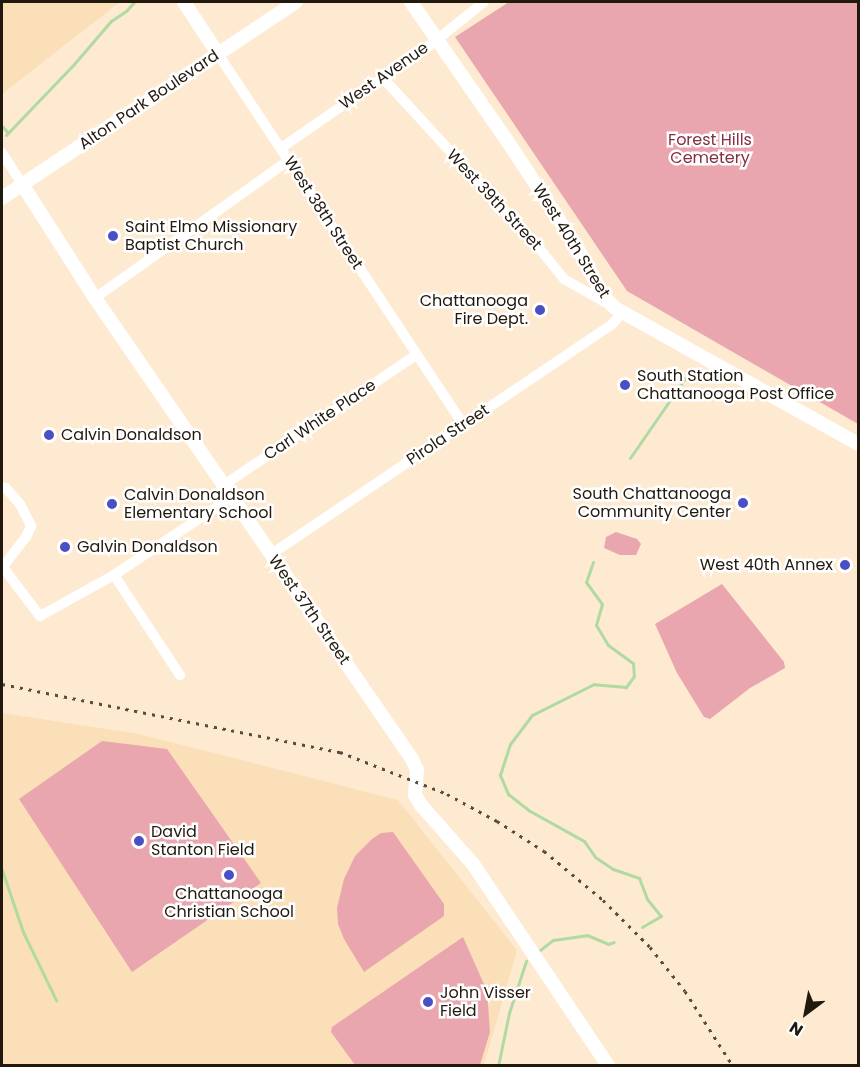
<!DOCTYPE html>
<html>
<head>
<meta charset="utf-8">
<style>
	body { margin:0 }
	#map { position:relative; width:860px; height:1067px; overflow:hidden; background:#fdead0; font-family:Poppins,sans-serif }
	div>[style] { position:absolute }
	[style*='--x'] { left:calc(var(--x)*1px); top:calc(var(--y)*1px); width:calc(var(--w)*1px); rotate:calc(var(--a)*1deg) }
	.built>* { inset:0; background:#fbdfb9 }
	.green>* { inset:0; background:#e9a6ae }
	.stream>* { height:3px; margin:-1.5px; padding:0 1.5px; transform-origin:1.5px; border-radius:1.5px; background:#b1daa3 }
	.street>* { height:10px; margin:-5px; padding:0 5px; transform-origin:5px; border-radius:5px; background:#fff }
	.secondary>* { height:14px; margin:-7px; padding:0 7px; transform-origin:7px; border-radius:7px; background:#fff }
	.rail>* { height:3px; margin-top:-1.5px; transform-origin:0; background:repeating-linear-gradient(90deg,#574c3d 0 3px,transparent 0 9px) }
	.dots>* { width:16px; height:16px; translate:-50% -50%; box-sizing:border-box; border:3px solid #fff; border-radius:50% }
	span { translate:-50% -50%; white-space:nowrap; text-align:center; line-height:1.15; -webkit-text-stroke:5px #fff; paint-order:stroke }
	.street-label { font-size:16px; color:#21190e }
	.park-label { font-size:16px; color:#853041 }
	.poi-label { font-size:16px; color:#21190e }
	.left { translate:0 -50%; text-align:left }
	.right { translate:-100% -50%; text-align:right }
	.frame { position:absolute; inset:0; border:3px solid #21190e; pointer-events:none }
	.north { position:absolute; left:776px; top:983px; width:60px; height:60px; -webkit-text-stroke:4px #fff; paint-order:stroke; rotate:212deg; font-size:16px; font-weight:700; line-height:24px; text-align:center; color:#21190e }
	.north::after { content:''; display:block; margin:auto; width:21px; height:27px; background:#21190e; clip-path:polygon(50% 0,100% 100%,50% 72%,0 100%) }
</style>
</head>
<body>
<div id="map">
	<div class="built">
		<div style="clip-path:polygon(2px 2px,120px 2px,2px 94px)"></div>
		<div style="clip-path:polygon(2px 713px,139px 734px,398px 800px,517px 950px,484px 1065px,2px 1065px)"></div>
	</div>
	<div class="green">
		<div style="clip-path:polygon(509px 2px,858px 2px,858px 424px,627px 291px,455px 37px)"></div>
		<div style="clip-path:polygon(616px 532px,637px 539px,641px 544px,636px 555px,620px 555px,604px 548px,606px 537px)"></div>
		<div style="clip-path:polygon(722px 584px,784px 662px,785px 668px,750px 688px,710px 719px,704px 717px,677px 673px,655px 624px)"></div>
		<div style="clip-path:polygon(102px 741px,167px 749px,261px 883px,132px 972px,19px 799px)"></div>
		<div style="clip-path:polygon(393px 832px,444px 904px,444px 916px,364px 972px,344px 939px,338px 924px,337px 908px,344px 879px,355px 856px,372px 839px,381px 833px)"></div>
		<div style="clip-path:polygon(463px 937px,487px 991px,490px 1032px,480px 1065px,355px 1065px,331px 1032px,332px 1027px)"></div>
	</div>
	<div class="stream">
		<div style="--x:2;--y:126;--w:9;--a:49"></div>
		<div style="--x:6;--y:135;--w:98;--a:-46.2"></div>
		<div style="--x:74;--y:64;--w:57;--a:-49.3"></div>
		<div style="--x:111;--y:21;--w:18;--a:-34"></div>
		<div style="--x:126;--y:11;--w:12;--a:-48"></div>
		<div style="--x:630;--y:458;--w:106;--a:-55.4"></div>
		<div style="--x:593;--y:562;--w:21;--a:109"></div>
		<div style="--x:586;--y:582;--w:27;--a:54"></div>
		<div style="--x:602;--y:604;--w:22;--a:106"></div>
		<div style="--x:596;--y:625;--w:23;--a:59"></div>
		<div style="--x:608;--y:645;--w:31;--a:36"></div>
		<div style="--x:633;--y:663;--w:13;--a:86"></div>
		<div style="--x:634;--y:676;--w:14;--a:126"></div>
		<div style="--x:626;--y:687;--w:32;--a:-175"></div>
		<div style="--x:594;--y:684;--w:69;--a:153.4"></div>
		<div style="--x:532;--y:715;--w:36;--a:127"></div>
		<div style="--x:510;--y:744;--w:33;--a:108"></div>
		<div style="--x:500;--y:775;--w:21;--a:67"></div>
		<div style="--x:508;--y:794;--w:28;--a:38"></div>
		<div style="--x:530;--y:811;--w:62;--a:29.1"></div>
		<div style="--x:584;--y:841;--w:19;--a:55"></div>
		<div style="--x:595;--y:857;--w:22;--a:34"></div>
		<div style="--x:613;--y:869;--w:28;--a:19"></div>
		<div style="--x:639;--y:878;--w:22;--a:69"></div>
		<div style="--x:647;--y:899;--w:22;--a:51"></div>
		<div style="--x:661;--y:916;--w:22;--a:150"></div>
		<div style="--x:2;--y:870;--w:65;--a:71.3"></div>
		<div style="--x:23;--y:932;--w:76;--a:64.1"></div>
		<div style="--x:540;--y:950;--w:16;--a:-38"></div>
		<div style="--x:553;--y:940;--w:34;--a:-8"></div>
		<div style="--x:587;--y:935;--w:23;--a:23"></div>
		<div style="--x:608;--y:944;--w:6;--a:-18"></div>
		<div style="--x:498;--y:1066;--w:54;--a:-78.3"></div>
		<div style="--x:509;--y:1013;--w:55;--a:-71.9"></div>
	</div>
	<div class="street">
		<div style="--x:218;--y:54;--w:444;--a:56.5"></div>
		<div style="--x:383;--y:78;--w:231;--a:47.5"></div>
		<div style="--x:539;--y:248;--w:40;--a:51"></div>
		<div style="--x:564;--y:279;--w:51;--a:29.6"></div>
		<div style="--x:281;--y:148;--w:180;--a:-34.6"></div>
		<div style="--x:429;--y:46;--w:70;--a:-38.7"></div>
		<div style="--x:2;--y:153;--w:37;--a:57"></div>
		<div style="--x:95;--y:298;--w:238;--a:-35.4"></div>
		<div style="--x:224;--y:485;--w:232;--a:-34.1"></div>
		<div style="--x:2;--y:487;--w:4;--a:14"></div>
		<div style="--x:6;--y:488;--w:21;--a:49"></div>
		<div style="--x:20;--y:504;--w:25;--a:63"></div>
		<div style="--x:31;--y:526;--w:12;--a:114"></div>
		<div style="--x:26;--y:537;--w:37;--a:128"></div>
		<div style="--x:270;--y:555;--w:413;--a:-34"></div>
		<div style="--x:612;--y:324;--w:16;--a:-47"></div>
		<div style="--x:2;--y:566;--w:63;--a:52.8"></div>
		<div style="--x:40;--y:616;--w:85;--a:-29"></div>
		<div style="--x:114;--y:575;--w:141;--a:-33.5"></div>
		<div style="--x:114;--y:575;--w:120;--a:56.6"></div>
	</div>
	<div class="secondary">
		<div style="--x:184;--y:2;--w:62;--a:56.8"></div>
		<div style="--x:411;--y:2;--w:170;--a:55.3"></div>
		<div style="--x:508;--y:142;--w:122;--a:56.7"></div>
		<div style="--x:575;--y:244;--w:62;--a:60.9"></div>
		<div style="--x:605;--y:298;--w:14;--a:45"></div>
		<div style="--x:615;--y:308;--w:278;--a:29.2"></div>
		<div style="--x:22;--y:184;--w:135;--a:57.4"></div>
		<div style="--x:95;--y:298;--w:559;--a:55.49"></div>
		<div style="--x:412;--y:759;--w:12;--a:66"></div>
		<div style="--x:417;--y:770;--w:25;--a:95"></div>
		<div style="--x:415;--y:795;--w:12;--a:59"></div>
		<div style="--x:421;--y:805;--w:79;--a:48.6"></div>
		<div style="--x:473;--y:864;--w:243;--a:56.2"></div>
		<div style="--x:2;--y:198;--w:353;--a:-33.7"></div>
	</div>
	<div class="rail">
		<div style="--x:2;--y:684;--w:345;--a:11.4"></div>
		<div style="--x:340;--y:752;--w:115;--a:21.4"></div>
		<div style="--x:447;--y:794;--w:57;--a:28.4"></div>
		<div style="--x:497;--y:821;--w:56;--a:32.6"></div>
		<div style="--x:544;--y:851;--w:77;--a:39.7"></div>
		<div style="--x:603;--y:900;--w:66;--a:45"></div>
		<div style="--x:650;--y:947;--w:56;--a:51.5"></div>
		<div style="--x:685;--y:991;--w:89;--a:57.4"></div>
	</div>
	<div class="dots">
		<div style="left:113px;top:236px;background:#4b4fc4"></div>
		<div style="left:540px;top:310px;background:#4b4fc4"></div>
		<div style="left:625px;top:385px;background:#4b4fc4"></div>
		<div style="left:49px;top:435px;background:#4b4fc4"></div>
		<div style="left:743px;top:503px;background:#4b4fc4"></div>
		<div style="left:112px;top:504px;background:#4b4fc4"></div>
		<div style="left:65px;top:547px;background:#4b4fc4"></div>
		<div style="left:845px;top:565px;background:#4b4fc4"></div>
		<div style="left:139px;top:841px;background:#4b4fc4"></div>
		<div style="left:229px;top:875px;background:#4b4fc4"></div>
		<div style="left:428px;top:1002px;background:#4b4fc4"></div>
	</div>
	<div class="street-label">
		<span style="left:384px;top:76px;rotate:-35deg">West Avenue</span>
		<span style="left:149px;top:100px;rotate:-34deg">Alton Park Boulevard</span>
		<span style="left:494px;top:200px;rotate:47deg">West 39th Street</span>
		<span style="left:323px;top:213px;rotate:57deg">West 38th Street</span>
		<span style="left:571px;top:241px;rotate:58deg">West 40th Street</span>
		<span style="left:320px;top:420px;rotate:-34deg">Carl White Place</span>
		<span style="left:448px;top:435px;rotate:-34deg">Pirola Street</span>
		<span style="left:309px;top:610px;rotate:55deg">West 37th Street</span>
	</div>
	<div class="park-label">
		<span style="left:710px;top:149px">Forest Hills<br>Cemetery</span>
	</div>
	<div class="poi-label">
		<span class="left" style="left:125px;top:236px">Saint Elmo Missionary<br>Baptist Church</span>
		<span class="right" style="left:528px;top:310px">Chattanooga<br>Fire Dept.</span>
		<span class="left" style="left:637px;top:385px">South Station<br>Chattanooga Post Office</span>
		<span class="left" style="left:61px;top:435px">Calvin Donaldson</span>
		<span class="right" style="left:731px;top:503px">South Chattanooga<br>Community Center</span>
		<span class="left" style="left:124px;top:504px">Calvin Donaldson<br>Elementary School</span>
		<span class="left" style="left:77px;top:547px">Galvin Donaldson</span>
		<span class="right" style="left:833px;top:565px">West 40th Annex</span>
		<span class="left" style="left:151px;top:841px">David<br>Stanton Field</span>
		<span style="left:229px;top:903px">Chattanooga<br>Christian School</span>
		<span class="left" style="left:440px;top:1002px">John Visser<br>Field</span>
	</div>
	<div class="frame"></div>
	<div class="north">N</div>
</div>
</body>
</html>
